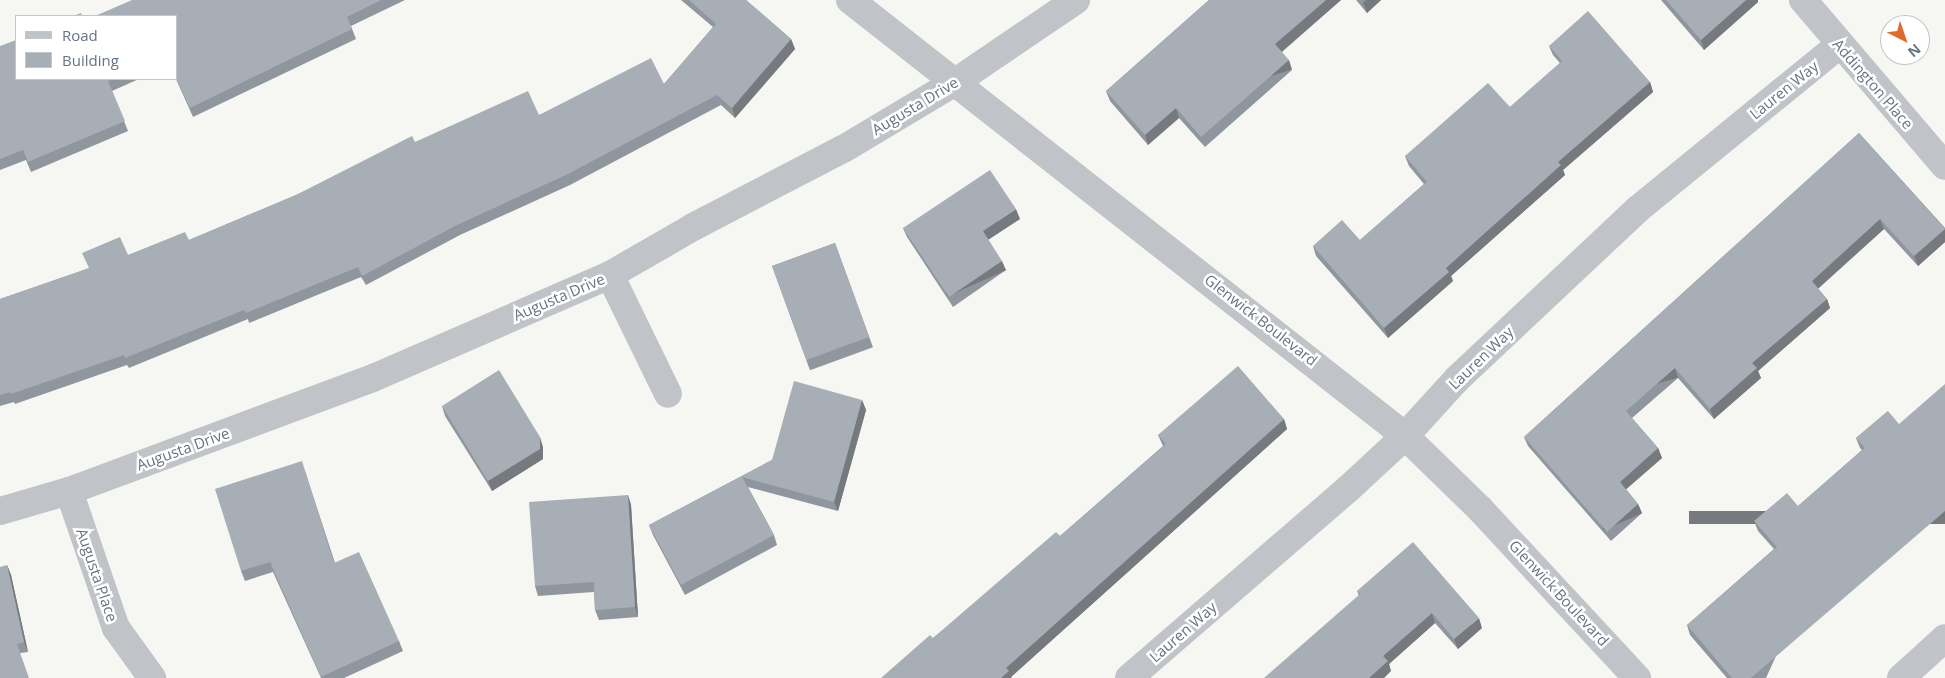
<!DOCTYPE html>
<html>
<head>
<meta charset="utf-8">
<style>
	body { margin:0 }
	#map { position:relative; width:1945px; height:678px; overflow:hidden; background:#f6f7f3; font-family:"Open Sans",sans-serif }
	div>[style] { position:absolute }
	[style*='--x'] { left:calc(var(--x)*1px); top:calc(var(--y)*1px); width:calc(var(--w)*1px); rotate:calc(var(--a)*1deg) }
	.minor>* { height:28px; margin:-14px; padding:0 14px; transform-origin:14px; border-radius:14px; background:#c0c3c7 }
	.wall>* { inset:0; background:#90969d; transform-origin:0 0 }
	.shaded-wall>* { inset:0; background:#767a7f; transform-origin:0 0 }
	.building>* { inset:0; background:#a8aeb6; transform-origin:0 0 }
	span { translate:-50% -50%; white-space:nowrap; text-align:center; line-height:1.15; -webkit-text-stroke:5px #fff; paint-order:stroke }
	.street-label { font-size:15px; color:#667384 }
	.legend { position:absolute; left:15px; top:15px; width:162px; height:65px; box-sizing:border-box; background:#fff; border:1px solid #c2c7ce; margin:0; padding:6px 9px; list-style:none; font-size:15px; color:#667384 }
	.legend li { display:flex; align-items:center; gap:10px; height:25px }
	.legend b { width:25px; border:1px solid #c2c7ce }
	.north { position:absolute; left:1880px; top:15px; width:50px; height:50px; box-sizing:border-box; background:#fff; border:1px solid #c2c7ce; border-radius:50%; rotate:139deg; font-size:14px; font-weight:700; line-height:20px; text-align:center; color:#667384 }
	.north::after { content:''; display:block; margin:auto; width:18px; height:22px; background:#de6a2c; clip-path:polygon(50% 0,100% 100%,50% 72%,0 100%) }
</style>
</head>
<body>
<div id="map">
	<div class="minor">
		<div style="--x:850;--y:0;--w:706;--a:38.15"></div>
		<div style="--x:1405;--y:436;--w:105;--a:44.2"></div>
		<div style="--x:1480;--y:509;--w:231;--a:47.1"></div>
		<div style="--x:1803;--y:0;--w:218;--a:49.5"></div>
		<div style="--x:610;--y:275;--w:132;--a:64"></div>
		<div style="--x:69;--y:491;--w:145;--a:71.1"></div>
		<div style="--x:116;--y:628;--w:62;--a:54.2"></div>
		<div style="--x:0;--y:511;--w:72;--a:-16.2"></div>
		<div style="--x:69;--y:491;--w:324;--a:-20.4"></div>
		<div style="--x:373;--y:378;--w:258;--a:-23.5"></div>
		<div style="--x:610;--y:275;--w:96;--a:-30"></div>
		<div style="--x:693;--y:227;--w:171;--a:-27.5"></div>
		<div style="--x:845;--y:148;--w:131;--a:-30.9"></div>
		<div style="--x:957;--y:81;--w:144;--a:-34.2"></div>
		<div style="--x:1129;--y:678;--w:289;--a:-40.8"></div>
		<div style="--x:1348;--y:489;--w:78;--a:-42.9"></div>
		<div style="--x:1405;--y:436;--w:77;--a:-47.6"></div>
		<div style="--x:1457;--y:379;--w:248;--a:-43.2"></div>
		<div style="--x:1638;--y:209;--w:259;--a:-39.2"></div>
		<div style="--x:1901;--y:678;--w:59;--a:-42.3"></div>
	</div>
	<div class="wall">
		<div style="clip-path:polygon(132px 0,405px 0,351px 26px,356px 39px,193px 117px,176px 79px,176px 16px)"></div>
		<div style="clip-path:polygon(681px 0,746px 0,791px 39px,795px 49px,735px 118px,721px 105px,570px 185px,460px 235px,366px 285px,361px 277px,249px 323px,248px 319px,129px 368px,127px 365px,15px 404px,14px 402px,0 406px,0 299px,128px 255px,189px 240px,296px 195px,415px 142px,539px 115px,664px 84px,713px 27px)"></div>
		<div style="clip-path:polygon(1209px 0,1341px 0,1282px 52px,1292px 70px,1205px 147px,1179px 118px,1148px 145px,1110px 101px,1106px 91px)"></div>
		<div style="clip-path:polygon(1356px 0,1381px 0,1367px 13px)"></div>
		<div style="clip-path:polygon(1661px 0,1758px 0,1758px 2px,1704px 50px)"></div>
		<div style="clip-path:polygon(0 46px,16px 79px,139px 79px,112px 91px,128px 131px,31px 172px,26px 160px,0 170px)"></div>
		<div style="clip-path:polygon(1549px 46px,1650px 82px,1653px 92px,1563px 170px,1565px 175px,1451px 276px,1453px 281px,1388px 338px,1316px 256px,1313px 246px,1360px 240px,1424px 184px,1409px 166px,1405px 156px,1510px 107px,1560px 63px,1553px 55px)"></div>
		<div style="clip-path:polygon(1859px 133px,1945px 228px,1945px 242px,1918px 266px,1884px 229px,1818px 289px,1827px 299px,1830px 308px,1758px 371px,1761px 378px,1714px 419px,1678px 378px,1632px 418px,1658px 448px,1662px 458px,1626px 489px,1638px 504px,1642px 513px,1611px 541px,1528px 446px,1524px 437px)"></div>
		<div style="clip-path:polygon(1020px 219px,988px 240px,1006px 270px,953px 307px,907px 237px,903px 228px)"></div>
		<div style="left:835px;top:243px;width:111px;height:67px;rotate:70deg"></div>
		<div style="clip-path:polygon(862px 400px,866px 410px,838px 511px,748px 487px,774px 535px,777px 545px,685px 595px,653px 535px,649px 525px,772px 460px)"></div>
		<div style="clip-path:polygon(442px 406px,543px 447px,543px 459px,492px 491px,445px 416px)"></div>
		<div style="clip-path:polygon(1888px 411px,1766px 678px,1727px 678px,1690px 635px,1687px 625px,1774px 549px,1758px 531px,1754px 521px,1798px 506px,1862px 450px,1860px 448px,1856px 438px)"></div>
		<div style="clip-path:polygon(1284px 419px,1287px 429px,1011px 677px,933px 638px,1060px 536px,1163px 446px,1158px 435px)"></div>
		<div style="clip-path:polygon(305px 471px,335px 563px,399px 641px,403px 651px,344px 678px,321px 678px,273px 572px,245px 581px,241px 571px)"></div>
		<div style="clip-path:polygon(628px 495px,631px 505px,638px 617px,599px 620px,595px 610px,594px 592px,538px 596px,535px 586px)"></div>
		<div style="clip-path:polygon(7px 565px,11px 575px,28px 652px,20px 653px,0 678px)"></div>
		<div style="clip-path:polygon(1357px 591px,1482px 628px,1458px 649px,1435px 623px,1389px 664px,1391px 671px)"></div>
	</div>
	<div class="shaded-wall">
		<div style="clip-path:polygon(1326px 0,1341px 0,1279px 54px,1275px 44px)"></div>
		<div style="clip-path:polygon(1366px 0,1381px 0,1367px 13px,1363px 3px)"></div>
		<div style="clip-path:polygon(1746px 0,1758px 0,1758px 2px,1704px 50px,1701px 40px)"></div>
		<div style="clip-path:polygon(791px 39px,795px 49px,735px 118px,732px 108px)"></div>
		<div style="left:1289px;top:60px;width:10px;height:117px;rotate:73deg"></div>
		<div style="clip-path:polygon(1650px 82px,1653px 92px,1563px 170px,1565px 175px,1451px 276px,1453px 281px,1388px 338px,1384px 328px,1446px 268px,1558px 162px)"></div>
		<div style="clip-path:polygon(1176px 108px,1179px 118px,1148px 145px,1145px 135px)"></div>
		<div style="clip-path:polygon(1016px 209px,1020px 219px,986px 241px,983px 231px)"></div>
		<div style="clip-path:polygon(1880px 219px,1884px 229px,1815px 291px,1812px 281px)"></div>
		<div style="clip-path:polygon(1945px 229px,1945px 242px,1918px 266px,1914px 256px)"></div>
		<div style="left:1002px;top:261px;width:10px;height:64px;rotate:66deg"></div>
		<div style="clip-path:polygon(1827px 299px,1830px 308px,1758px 371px,1761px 378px,1714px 419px,1710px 409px,1752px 363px)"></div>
		<div style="left:1675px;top:368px;width:10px;height:65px;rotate:73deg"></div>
		<div style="clip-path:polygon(862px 400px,866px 410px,838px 511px,834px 502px)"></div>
		<div style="clip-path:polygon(1284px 419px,1287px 429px,1011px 677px,1012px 678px,1001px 678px,1006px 668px)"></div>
		<div style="clip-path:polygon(540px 437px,543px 447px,543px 459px,492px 491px,488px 481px)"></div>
		<div style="clip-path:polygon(1658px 448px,1662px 458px,1623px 492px,1620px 482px)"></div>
		<div style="clip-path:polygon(628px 495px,631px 505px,638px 617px,635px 607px)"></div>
		<div style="left:1638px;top:504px;width:10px;height:42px;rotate:66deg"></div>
		<div style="left:1945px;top:511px;width:13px;height:256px;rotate:90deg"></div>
		<div style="clip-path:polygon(7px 565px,11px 575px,28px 652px,24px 642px)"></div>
		<div style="clip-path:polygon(1432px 613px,1435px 623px,1389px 664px,1391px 671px,1384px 678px,1369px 678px,1383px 656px)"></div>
		<div style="clip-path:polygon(1479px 618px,1482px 628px,1458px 649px,1454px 639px)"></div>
	</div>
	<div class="building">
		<div style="clip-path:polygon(132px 0,381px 0,347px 17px,352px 29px,190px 108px,176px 78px,176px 16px,95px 16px)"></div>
		<div style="clip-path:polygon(689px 0,746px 0,791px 39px,732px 108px,717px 95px,566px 175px,457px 225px,362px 276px,358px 267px,246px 313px,244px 310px,125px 358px,124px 355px,11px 394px,10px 392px,0 395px,0 299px,89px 268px,82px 253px,120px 237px,128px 255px,185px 232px,189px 240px,296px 195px,412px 136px,415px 142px,528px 91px,539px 115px,651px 58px,664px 84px,716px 24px)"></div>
		<div style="clip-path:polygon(1209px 0,1326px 0,1275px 44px,1289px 60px,1201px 137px,1176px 108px,1145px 135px,1106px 91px)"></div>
		<div style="clip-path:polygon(1666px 0,1746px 0,1701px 40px)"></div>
		<div style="clip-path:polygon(1588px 11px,1650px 82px,1558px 162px,1561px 165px,1446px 268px,1449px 272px,1384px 328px,1313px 246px,1342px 220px,1360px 240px,1427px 182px,1405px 156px,1488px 83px,1510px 107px,1562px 61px,1549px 46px)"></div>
		<div style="clip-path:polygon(81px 13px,82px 16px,73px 16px)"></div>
		<div style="clip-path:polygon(16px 40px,16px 79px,114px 79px,108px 81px,125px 121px,28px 162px,23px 150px,0 159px,0 46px)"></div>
		<div style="clip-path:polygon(1859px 133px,1945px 229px,1914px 256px,1880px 219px,1812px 281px,1827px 299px,1752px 363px,1757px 368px,1710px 409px,1675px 368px,1626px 411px,1658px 448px,1620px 482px,1638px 504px,1607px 532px,1524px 437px)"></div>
		<div style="clip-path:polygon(990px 170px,1016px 209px,983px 231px,1002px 261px,949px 297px,903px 228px)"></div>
		<div style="left:835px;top:243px;width:100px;height:67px;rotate:70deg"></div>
		<div style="clip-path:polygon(1238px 366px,1284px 419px,1006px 668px,1009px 671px,1001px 678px,881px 678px,930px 635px,933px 638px,1056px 532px,1060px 536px,1166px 444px,1158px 435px)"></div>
		<div style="clip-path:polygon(499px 370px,540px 437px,540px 449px,488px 481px,442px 406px)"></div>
		<div style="clip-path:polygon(794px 381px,862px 400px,834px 502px,742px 477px,774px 535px,681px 585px,649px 525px,772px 460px)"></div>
		<div style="clip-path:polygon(1945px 384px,1945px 511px,1751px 678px,1732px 678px,1687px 625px,1777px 547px,1754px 521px,1787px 493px,1798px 506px,1865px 448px,1856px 438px,1888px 411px,1899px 424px)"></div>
		<div style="clip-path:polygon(302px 461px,334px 563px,359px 552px,399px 641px,321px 677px,270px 562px,241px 571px,215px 489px)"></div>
		<div style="clip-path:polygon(628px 495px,635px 607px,595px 610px,594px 582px,535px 586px,529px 502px)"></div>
		<div style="clip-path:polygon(1413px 542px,1479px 618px,1454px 639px,1432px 613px,1383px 656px,1388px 661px,1369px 678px,1264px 678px,1360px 594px,1357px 591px)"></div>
		<div style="clip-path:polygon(7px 565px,24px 642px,17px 644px,29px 678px,0 678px,0 567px)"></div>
	</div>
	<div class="street-label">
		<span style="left:1873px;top:84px;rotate:49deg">Addington Place</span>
		<span style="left:1784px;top:90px;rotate:-39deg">Lauren Way</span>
		<span style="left:915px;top:106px;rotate:-31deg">Augusta Drive</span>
		<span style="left:559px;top:297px;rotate:-23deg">Augusta Drive</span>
		<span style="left:1261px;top:320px;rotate:38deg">Glenwick Boulevard</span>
		<span style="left:1481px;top:358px;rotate:-44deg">Lauren Way</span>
		<span style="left:183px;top:449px;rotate:-20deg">Augusta Drive</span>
		<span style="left:97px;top:575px;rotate:71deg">Augusta Place</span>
		<span style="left:1559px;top:593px;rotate:47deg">Glenwick Boulevard</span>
		<span style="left:1183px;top:632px;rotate:-41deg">Lauren Way</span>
	</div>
	<ul class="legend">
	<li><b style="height:6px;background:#c0c3c7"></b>Road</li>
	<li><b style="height:14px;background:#a8aeb6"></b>Building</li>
	</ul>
	<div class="north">N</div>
</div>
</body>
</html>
